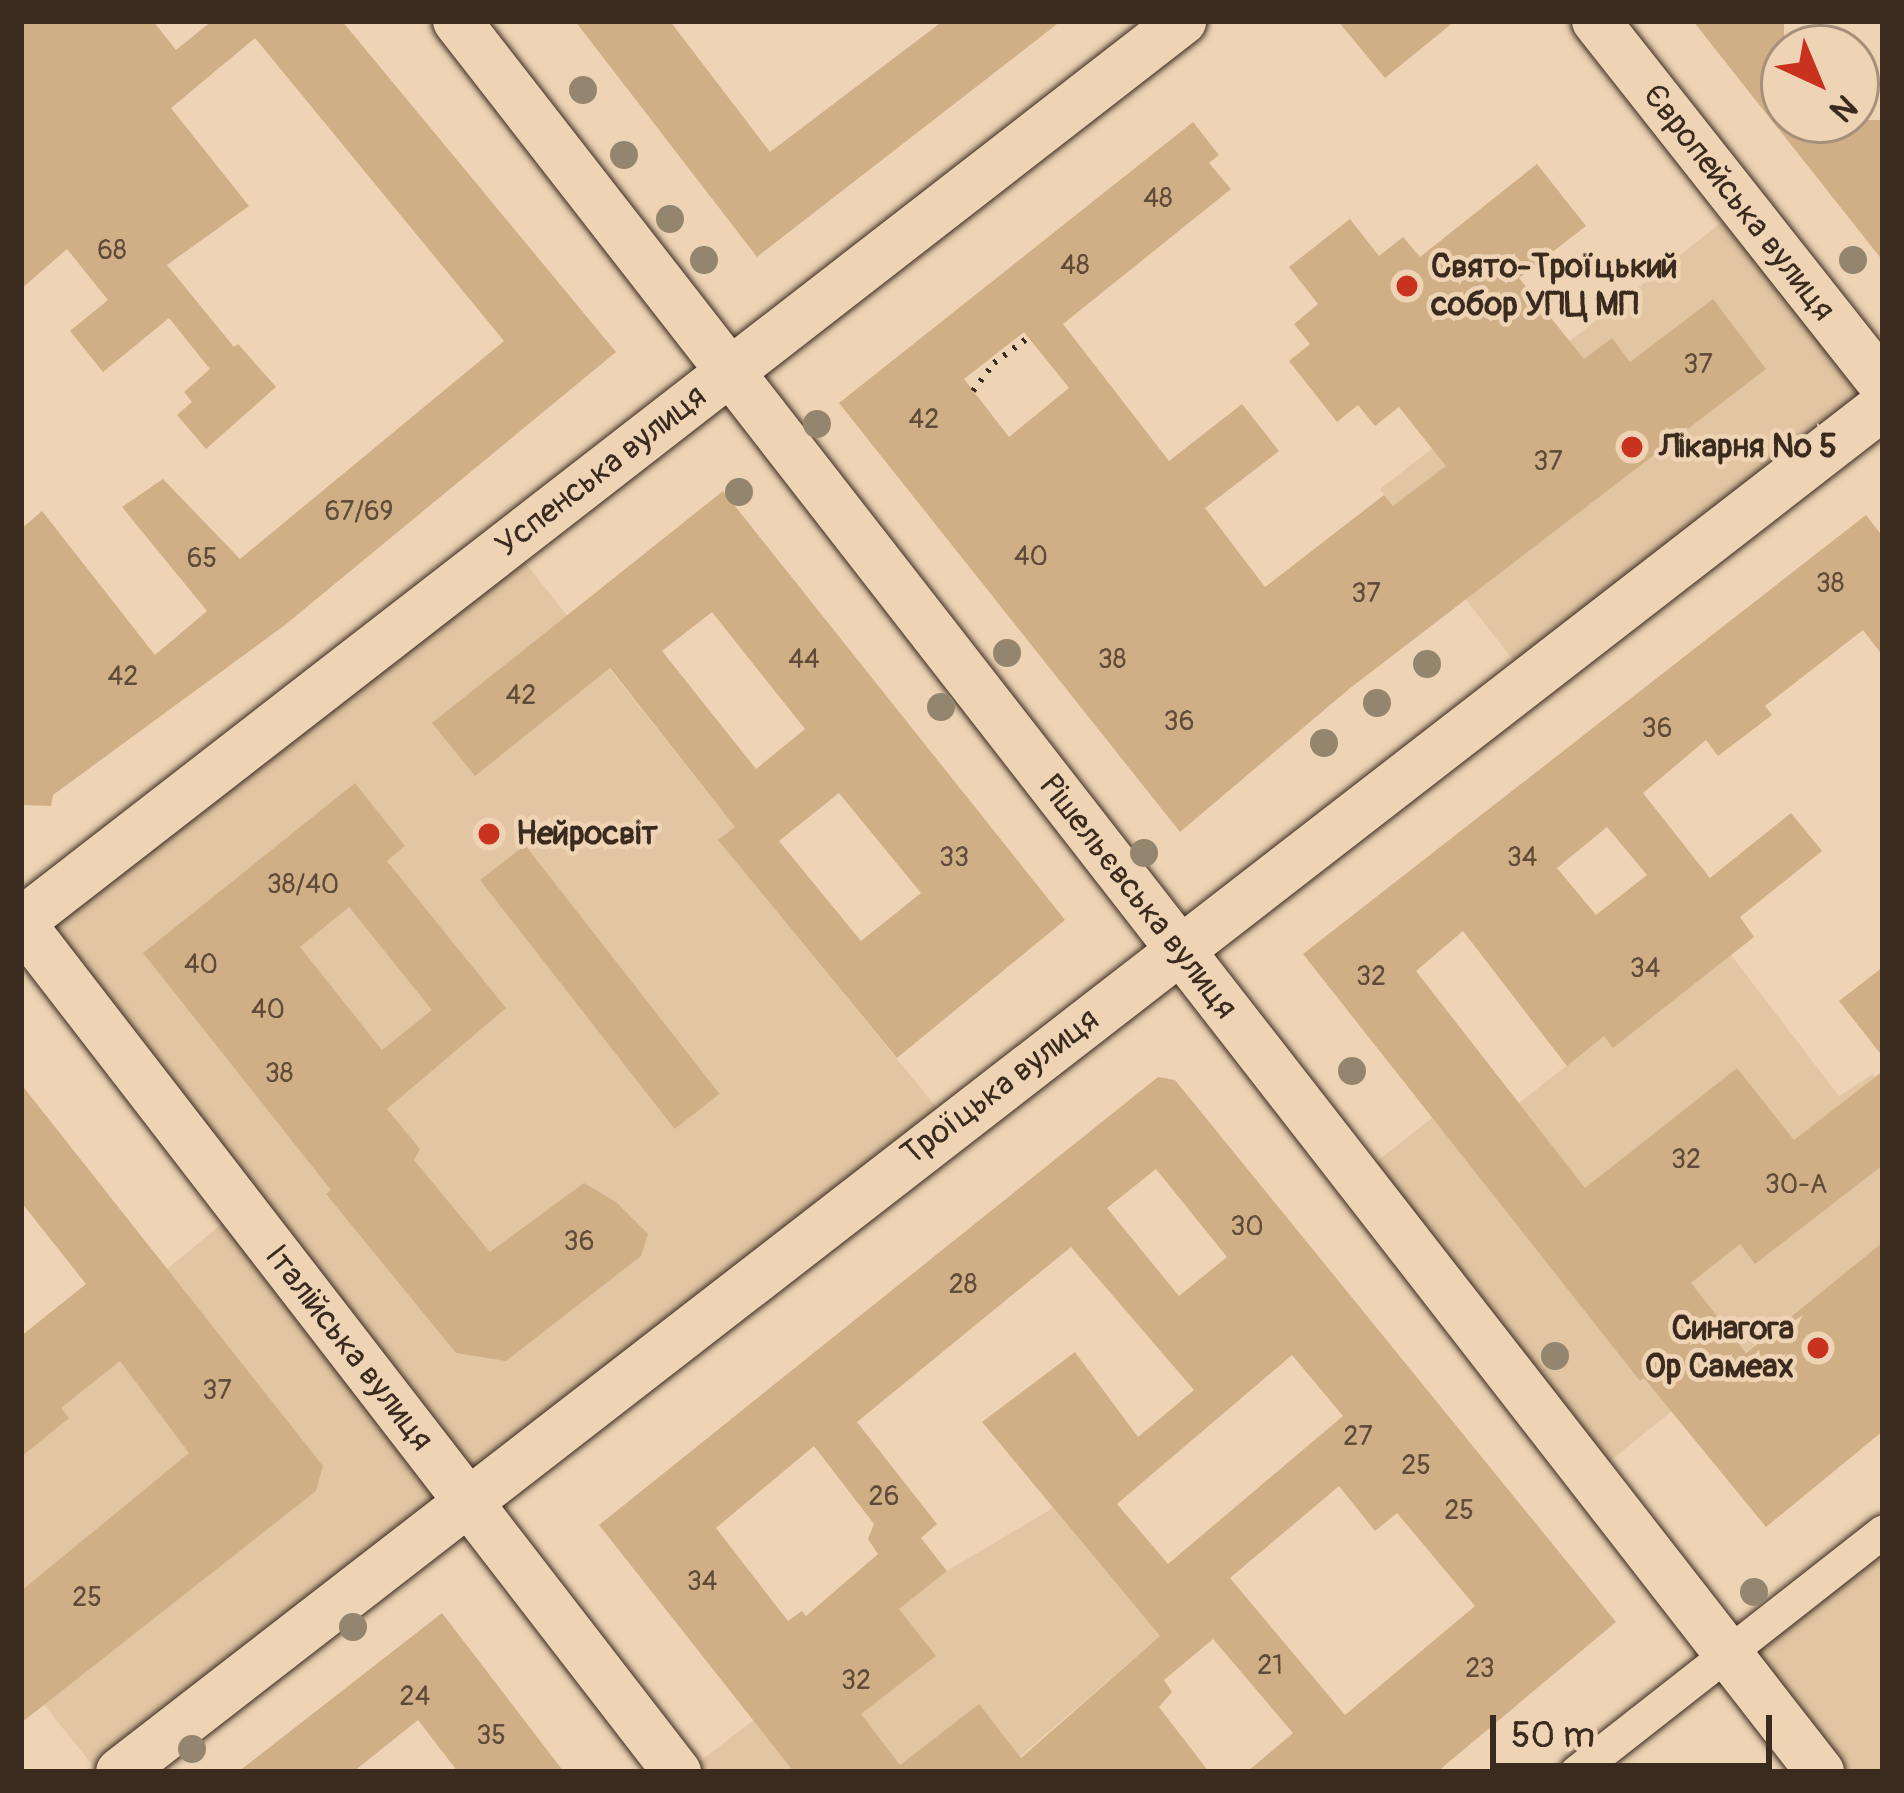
<!DOCTYPE html>
<html>
<head>
<meta charset="utf-8">
<style>
	body { margin:0 }
	#map { position:relative; width:1904px; height:1793px; overflow:hidden; background:#eed4b5; font-family:Pangolin,sans-serif }
	div>[style] { position:absolute }
	[style*='--x'] { left:calc(var(--x)*1px); top:calc(var(--y)*1px); width:calc(var(--w)*1px); rotate:calc(var(--a)*1deg) }
	.built>* { inset:0; background:#e2c6a4; transform-origin:0 0 }
	.building>* { inset:0; background:#d1af86; transform-origin:0 0 }
	.path>* { height:6px; margin-top:-3px; transform-origin:0; background:repeating-linear-gradient(90deg,#3b2a1e 0 3px,transparent 0 12px) }
	.roads { filter:drop-shadow(0 0 3px #3b2a1e) drop-shadow(0 0 3px #3b2a1e) }
	.street>* { height:33px; margin:-16.5px; padding:0 16.5px; transform-origin:16.5px; border-radius:16.5px; background:#eed4b5 }
	.secondary>* { height:48px; margin:-24px; padding:0 24px; transform-origin:24px; border-radius:24px; background:#eed4b5 }
	.trees>* { width:28px; height:28px; margin:-14px; border-radius:50%; background:#94856e }
	.dots>* { width:33px; height:33px; translate:-50% -50%; box-sizing:border-box; border:6px solid #eed4b5; border-radius:50% }
	span { translate:-50% -50%; white-space:nowrap; text-align:center; line-height:1.15; -webkit-text-stroke:9px #eed4b5; paint-order:stroke }
	.number-label { font-size:27px; color:#604b38 }
	.number-label span { -webkit-text-stroke-width:0 }
	.street-label { font-size:33px; color:#3b2a1e }
	.poi-label { font-size:33px; color:#3b2a1e; font-weight:700 }
	.left { translate:0 -50%; text-align:left }
	.right { translate:-100% -50%; text-align:right }
	.frame { position:absolute; inset:0; border:24px solid #3b2a1e; pointer-events:none }
	.north { position:absolute; left:1760px; top:24px; width:120px; height:120px; box-sizing:border-box; background:#eed4b5; border:3px solid #a69079; border-radius:50%; rotate:136deg; font-size:33px; font-weight:700; line-height:48px; text-align:center; color:#3b2a1e }
	.north::after { content:''; display:block; margin:auto; width:42px; height:54px; background:#c8321e; clip-path:polygon(50% 0,100% 100%,50% 72%,0 100%) }
	.scale { position:absolute; left:1490px; top:1715px; width:282px; height:54px; box-sizing:border-box; border:6px solid #3b2a1e; border-top:0; padding-left:15px; font-size:36px; line-height:42px; white-space:nowrap; color:#3b2a1e; -webkit-text-stroke:9px #eed4b5; paint-order:stroke }
</style>
</head>
<body>
<div id="map">
	<div class="built">
		<div style="left:1740px;top:208px;width:231px;height:457px;rotate:52deg"></div>
		<div style="clip-path:polygon(504px 536px,735px 827px,719px 841px,946px 1119px,468px 1494px,21px 915px)"></div>
		<div style="clip-path:polygon(1731px 955px,1839px 1096px,1873px 1074px,1883px 1087px,1883px 1242px,1585px 1481px,1350px 1183px,1492px 1070px,1519px 1103px,1604px 1036px)"></div>
		<div style="clip-path:polygon(237px 1211px,454px 1494px,98px 1772px,21px 1676px,21px 1391px)"></div>
		<div style="clip-path:polygon(1053px 1508px,1160px 1636px,1002px 1772px,686px 1772px,947px 1571px)"></div>
		<div style="clip-path:polygon(1883px 1538px,1883px 1772px,1824px 1772px,1733px 1655px)"></div>
	</div>
	<div class="building">
		<div style="clip-path:polygon(21px 21px,153px 21px,176px 50px,212px 21px,342px 21px,616px 352px,285px 625px,53px 795px,51px 806px,24px 805px,21px 788px,21px 529px,42px 511px,155px 655px,207px 611px,122px 507px,163px 479px,240px 559px,504px 341px,255px 38px,171px 108px,249px 206px,167px 265px,234px 347px,238px 344px,276px 387px,206px 449px,177px 415px,192px 402px,184px 392px,210px 369px,169px 318px,103px 372px,70px 331px,108px 300px,67px 249px,21px 289px)"></div>
		<div style="clip-path:polygon(575px 21px,670px 21px,770px 152px,943px 21px,1061px 21px,757px 257px)"></div>
		<div style="clip-path:polygon(1338px 21px,1455px 21px,1385px 78px)"></div>
		<div style="clip-path:polygon(1693px 21px,1784px 21px,1784px 120px,1883px 120px,1883px 261px)"></div>
		<div style="clip-path:polygon(evenodd,1193px 122px,1219px 155px,1209px 163px,1231px 189px,1063px 324px,1169px 461px,1242px 404px,1279px 451px,1205px 508px,1265px 587px,1384px 495px,1393px 506px,1446px 466px,1399px 407px,1375px 426px,1358px 405px,1337px 422px,1289px 361px,1310px 344px,1294px 324px,1318px 304px,1289px 267px,1350px 219px,1379px 256px,1403px 237px,1420px 257px,1537px 164px,1586px 226px,1519px 278px,1584px 359px,1612px 338px,1630px 362px,1713px 299px,1766px 369px,1349px 689px,1180px 832px,839px 403px,1193px 122px,1024px 332px,1069px 388px,1009px 437px,964px 379px,1024px 332px)"></div>
		<div style="clip-path:polygon(evenodd,723px 491px,1065px 920px,897px 1058px,718px 840px,735px 827px,610px 668px,475px 776px,432px 723px,723px 491px,712px 612px,805px 729px,756px 769px,662px 651px,712px 612px,723px 491px,839px 793px,921px 893px,861px 941px,779px 841px,839px 793px)"></div>
		<div style="clip-path:polygon(evenodd,1866px 515px,1883px 537px,1883px 656px,1863px 630px,1765px 706px,1772px 715px,1718px 756px,1706px 740px,1643px 793px,1710px 878px,1791px 813px,1822px 851px,1740px 917px,1754px 937px,1613px 1048px,1604px 1036px,1567px 1066px,1463px 931px,1416px 971px,1585px 1188px,1737px 1068px,1794px 1140px,1883px 1071px,1883px 1165px,1755px 1264px,1740px 1244px,1691px 1283px,1746px 1353px,1883px 1242px,1883px 1431px,1766px 1527px,1644px 1378px,1640px 1381px,1303px 954px,1866px 515px,1607px 827px,1647px 875px,1596px 915px,1557px 868px,1607px 827px)"></div>
		<div style="clip-path:polygon(evenodd,355px 783px,405px 846px,387px 861px,506px 1008px,387px 1109px,420px 1149px,414px 1160px,490px 1252px,584px 1183px,616px 1202px,648px 1234px,641px 1256px,506px 1361px,456px 1353px,326px 1194px,331px 1190px,143px 953px,355px 783px,349px 907px,432px 1010px,382px 1050px,300px 947px,349px 907px)"></div>
		<div style="left:525px;top:845px;width:316px;height:57px;rotate:52deg"></div>
		<div style="clip-path:polygon(1883px 967px,1883px 1057px,1839px 1001px)"></div>
		<div style="clip-path:polygon(evenodd,1158px 1077px,1175px 1080px,1616px 1622px,1437px 1772px,1247px 1772px,1293px 1733px,1213px 1639px,1164px 1680px,1172px 1692px,1159px 1707px,1209px 1772px,794px 1772px,599px 1525px,1158px 1077px,1156px 1169px,1227px 1257px,1179px 1296px,1107px 1208px,1156px 1169px,1158px 1077px,1071px 1247px,1194px 1390px,1138px 1437px,1075px 1352px,982px 1422px,1160px 1636px,1021px 1758px,979px 1704px,900px 1765px,861px 1714px,936px 1656px,899px 1609px,947px 1571px,921px 1538px,937px 1524px,857px 1422px,1071px 1247px,1158px 1077px,1292px 1355px,1343px 1416px,1168px 1564px,1117px 1504px,1292px 1355px,1158px 1077px,814px 1446px,874px 1524px,868px 1539px,878px 1554px,806px 1616px,802px 1611px,788px 1621px,716px 1528px,814px 1446px,1158px 1077px,1339px 1486px,1375px 1531px,1397px 1513px,1475px 1606px,1345px 1715px,1230px 1578px,1339px 1486px)"></div>
		<div style="clip-path:polygon(21px 1084px,323px 1466px,316px 1491px,21px 1723px,21px 1591px,189px 1453px,120px 1361px,61px 1408px,69px 1418px,21px 1457px,21px 1336px,86px 1284px,21px 1202px)"></div>
		<div style="clip-path:polygon(442px 1613px,564px 1772px,458px 1772px,418px 1720px,353px 1772px,238px 1772px)"></div>
	</div>
	<div class="path">
		<div style="--x:973;--y:391;--w:35;--a:-53"></div>
		<div style="--x:994;--y:363;--w:44;--a:-36.6"></div>
	</div>
	<div class="roads">
		<div class="street">
			<div style="--x:1576;--y:1772;--w:390;--a:-38.1"></div>
		</div>
		<div class="secondary">
			<div style="--x:457;--y:21;--w:2219;--a:52.1"></div>
			<div style="--x:1596;--y:21;--w:464;--a:51.7"></div>
			<div style="--x:21;--y:922;--w:1470;--a:-37.81"></div>
			<div style="--x:21;--y:923;--w:1073;--a:52.31"></div>
			<div style="--x:120;--y:1772;--w:2230;--a:-37.77"></div>
		</div>
	</div>
	<div class="trees">
		<div style="left:583px;top:90px"></div>
		<div style="left:624px;top:155px"></div>
		<div style="left:670px;top:219px"></div>
		<div style="left:704px;top:260px"></div>
		<div style="left:1853px;top:260px"></div>
		<div style="left:817px;top:424px"></div>
		<div style="left:739px;top:492px"></div>
		<div style="left:1007px;top:653px"></div>
		<div style="left:1427px;top:664px"></div>
		<div style="left:1377px;top:703px"></div>
		<div style="left:941px;top:707px"></div>
		<div style="left:1324px;top:743px"></div>
		<div style="left:1144px;top:853px"></div>
		<div style="left:1352px;top:1071px"></div>
		<div style="left:1555px;top:1356px"></div>
		<div style="left:1754px;top:1592px"></div>
		<div style="left:353px;top:1627px"></div>
		<div style="left:192px;top:1749px"></div>
	</div>
	<div class="dots">
		<div style="left:1407px;top:286px;background:#c8321e"></div>
		<div style="left:1632px;top:447px;background:#c8321e"></div>
		<div style="left:489px;top:834px;background:#c8321e"></div>
		<div style="left:1818px;top:1348px;background:#c8321e"></div>
	</div>
	<div class="number-label">
		<span style="left:1158px;top:199px">48</span>
		<span style="left:112px;top:251px">68</span>
		<span style="left:1075px;top:266px">48</span>
		<span style="left:1698px;top:365px">37</span>
		<span style="left:924px;top:420px">42</span>
		<span style="left:1548px;top:462px">37</span>
		<span style="left:359px;top:512px">67/69</span>
		<span style="left:1031px;top:557px">40</span>
		<span style="left:202px;top:559px">65</span>
		<span style="left:1830px;top:584px">38</span>
		<span style="left:1366px;top:594px">37</span>
		<span style="left:804px;top:660px">44</span>
		<span style="left:1112px;top:660px">38</span>
		<span style="left:123px;top:677px">42</span>
		<span style="left:521px;top:696px">42</span>
		<span style="left:1179px;top:722px">36</span>
		<span style="left:1657px;top:729px">36</span>
		<span style="left:954px;top:858px">33</span>
		<span style="left:1522px;top:858px">34</span>
		<span style="left:303px;top:885px">38/40</span>
		<span style="left:201px;top:965px">40</span>
		<span style="left:1645px;top:969px">34</span>
		<span style="left:1371px;top:977px">32</span>
		<span style="left:268px;top:1010px">40</span>
		<span style="left:279px;top:1074px">38</span>
		<span style="left:1686px;top:1160px">32</span>
		<span style="left:1796px;top:1185px">30-А</span>
		<span style="left:1247px;top:1227px">30</span>
		<span style="left:579px;top:1242px">36</span>
		<span style="left:963px;top:1285px">28</span>
		<span style="left:217px;top:1391px">37</span>
		<span style="left:1358px;top:1437px">27</span>
		<span style="left:1416px;top:1466px">25</span>
		<span style="left:884px;top:1497px">26</span>
		<span style="left:1459px;top:1511px">25</span>
		<span style="left:702px;top:1582px">34</span>
		<span style="left:87px;top:1598px">25</span>
		<span style="left:1270px;top:1666px">21</span>
		<span style="left:1480px;top:1669px">23</span>
		<span style="left:856px;top:1681px">32</span>
		<span style="left:415px;top:1697px">24</span>
		<span style="left:491px;top:1736px">35</span>
	</div>
	<div class="street-label">
		<span style="left:1739px;top:203px;rotate:52deg">Європейська вулиця</span>
		<span style="left:601px;top:471px;rotate:-38deg">Успенська вулиця</span>
		<span style="left:1138px;top:897px;rotate:52deg">Рішельєвська вулиця</span>
		<span style="left:1000px;top:1087px;rotate:-37deg">Троїцька вулиця</span>
		<span style="left:349px;top:1348px;rotate:52deg">Італійська вулиця</span>
	</div>
	<div class="poi-label">
		<span class="left" style="left:1431px;top:286px">Свято-Троїцький<br>собор УПЦ МП</span>
		<span class="left" style="left:1659px;top:447px">Лікарня № 5</span>
		<span class="left" style="left:516px;top:834px">Нейросвіт</span>
		<span class="right" style="left:1794px;top:1348px">Синагога<br>Ор Самеах</span>
	</div>
	<div class="frame"></div>
	<div class="north">N</div>
	<div class="scale">50 m</div>
</div>
</body>
</html>
